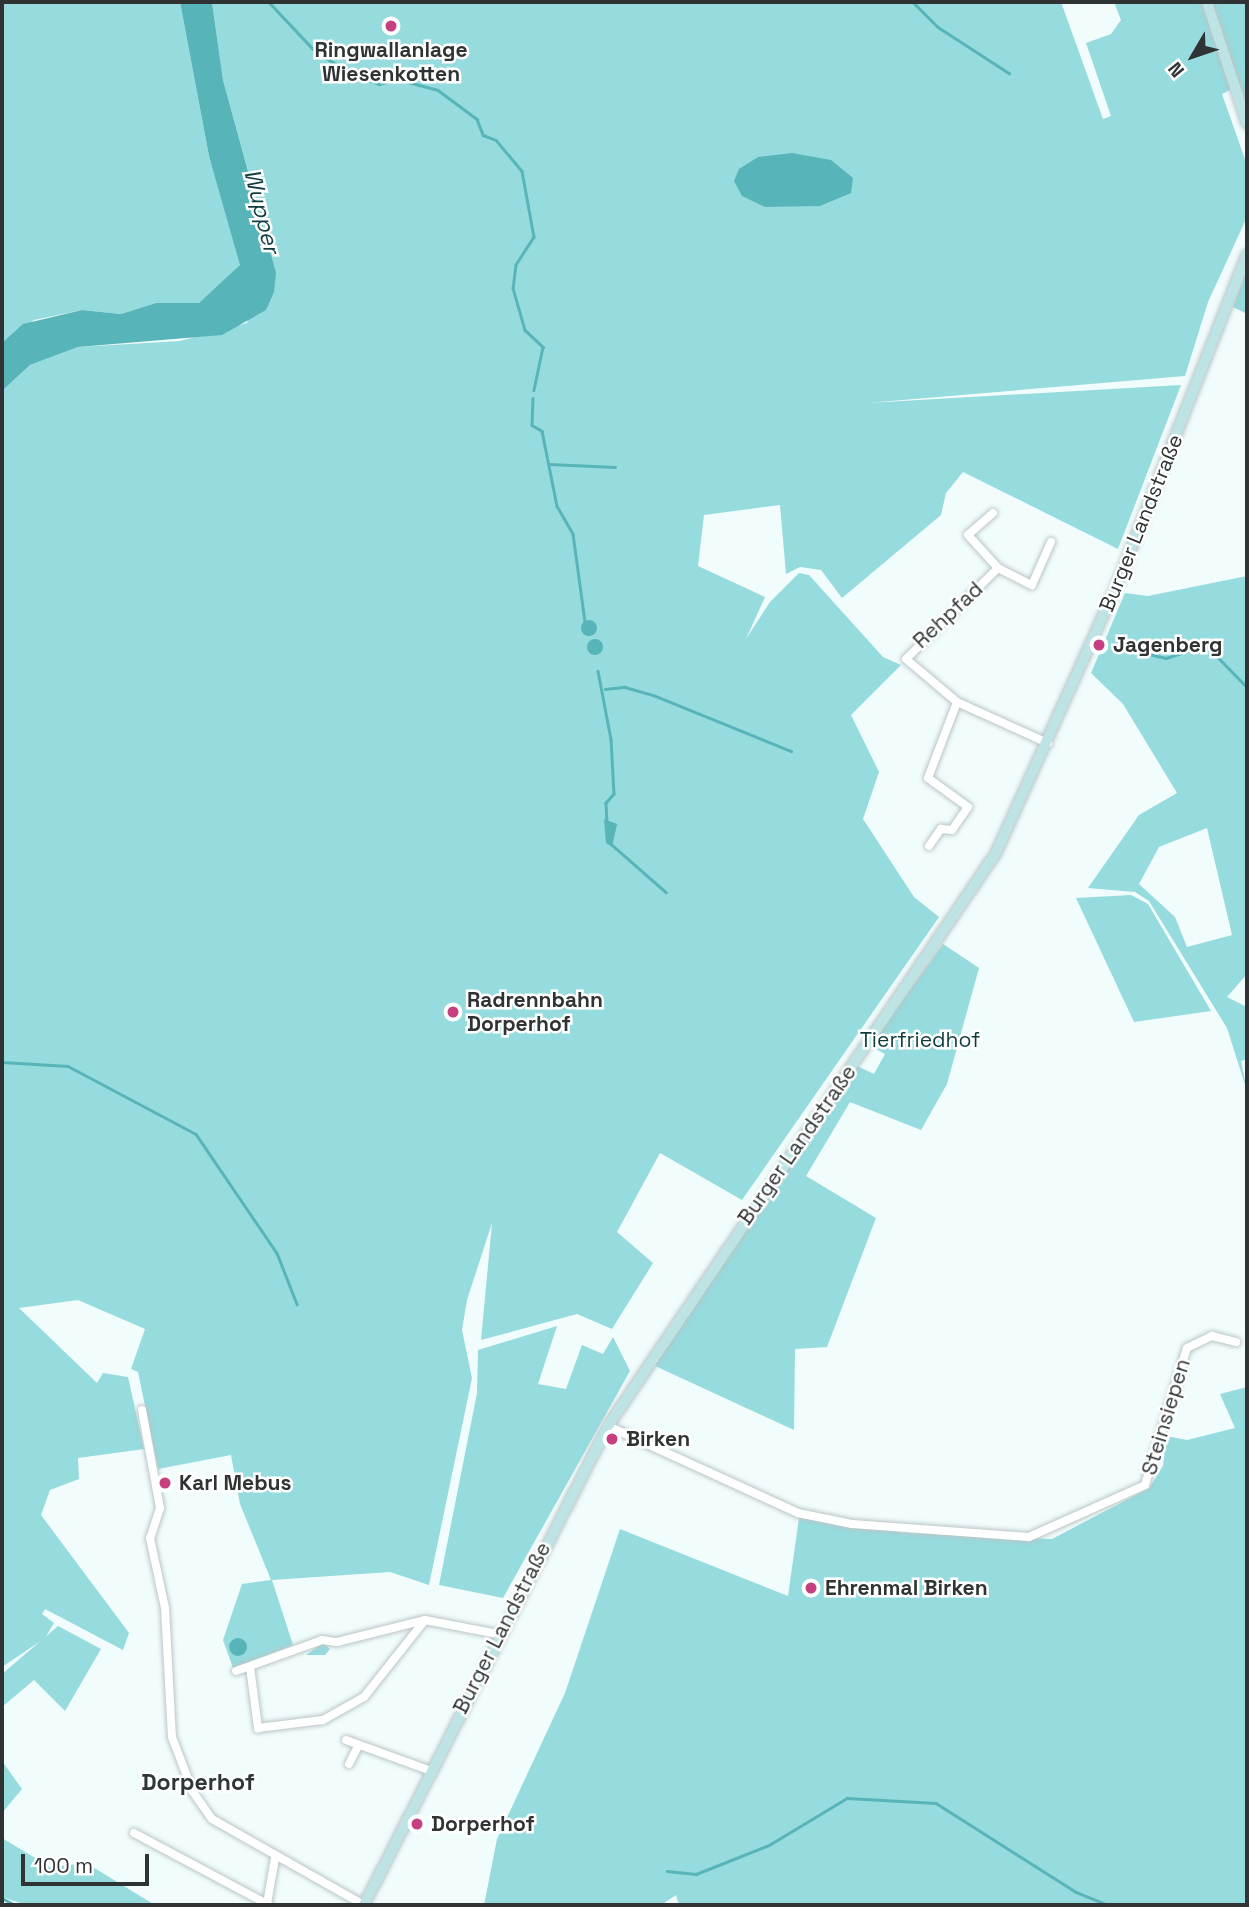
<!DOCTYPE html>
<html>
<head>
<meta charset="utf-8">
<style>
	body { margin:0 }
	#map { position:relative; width:1249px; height:1907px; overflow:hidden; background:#f1fcfc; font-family:"Space Grotesk",sans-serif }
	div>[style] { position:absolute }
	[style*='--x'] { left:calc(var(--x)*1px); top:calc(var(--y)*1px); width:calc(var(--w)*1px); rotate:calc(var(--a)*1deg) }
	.green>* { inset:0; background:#96dbde }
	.water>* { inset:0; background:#57b5ba }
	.round { border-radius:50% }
	.stream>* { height:2.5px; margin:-1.25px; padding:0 1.25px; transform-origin:1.25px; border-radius:1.25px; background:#57b5ba }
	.roads { filter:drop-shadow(0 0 2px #bbc5c6) drop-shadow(0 0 2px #bbc5c6) }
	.street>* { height:8px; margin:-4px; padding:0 4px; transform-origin:4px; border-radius:4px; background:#fff }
	.secondary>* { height:10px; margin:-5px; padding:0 5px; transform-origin:5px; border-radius:5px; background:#bde3e5 }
	.dots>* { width:19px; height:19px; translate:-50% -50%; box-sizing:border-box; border:4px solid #fff; border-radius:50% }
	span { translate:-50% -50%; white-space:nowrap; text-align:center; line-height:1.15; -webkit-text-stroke:5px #fff; paint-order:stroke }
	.poi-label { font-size:21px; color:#2f3333; font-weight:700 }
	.left { translate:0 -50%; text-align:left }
	.street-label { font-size:21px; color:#2f3333 }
	.park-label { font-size:21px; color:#0f3c3e }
	.water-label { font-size:23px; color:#123e41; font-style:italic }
	.neighbourhood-label { font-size:23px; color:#2e3737; font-weight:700 }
	.frame { position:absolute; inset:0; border:4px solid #2f3333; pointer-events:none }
	.north { position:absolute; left:1158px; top:21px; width:70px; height:70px; -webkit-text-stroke:5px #fff; paint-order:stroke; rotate:231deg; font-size:19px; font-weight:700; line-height:28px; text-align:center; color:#2f3333 }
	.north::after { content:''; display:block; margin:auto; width:24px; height:32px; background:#2f3333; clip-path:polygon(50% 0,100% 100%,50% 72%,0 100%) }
	.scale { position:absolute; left:21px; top:1854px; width:128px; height:32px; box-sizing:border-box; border:4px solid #2f3333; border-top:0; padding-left:9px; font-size:21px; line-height:24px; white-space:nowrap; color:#2f3333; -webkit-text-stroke:5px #fff; paint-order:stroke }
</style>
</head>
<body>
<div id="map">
	<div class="green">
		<div style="clip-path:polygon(2px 2px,180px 2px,209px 156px,241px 253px,240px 265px,220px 289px,199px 303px,156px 303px,121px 314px,82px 310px,34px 320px,2px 343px)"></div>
		<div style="clip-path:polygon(212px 2px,1061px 2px,1103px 119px,1111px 116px,1086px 43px,1111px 34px,1121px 20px,1114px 2px,1247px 2px,1247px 108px,1240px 85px,1222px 94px,1247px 165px,1247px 217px,1208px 302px,1185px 376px,867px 403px,1181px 385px,1118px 549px,963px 472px,946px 493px,941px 515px,842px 598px,821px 570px,800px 567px,786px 574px,780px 505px,704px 515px,698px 566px,765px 597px,746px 639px,770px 602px,799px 573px,809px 575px,883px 657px,901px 665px,851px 715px,879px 772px,863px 819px,914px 897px,939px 917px,742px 1200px,660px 1153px,617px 1232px,653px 1263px,612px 1329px,577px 1314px,481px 1340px,492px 1223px,467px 1300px,462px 1330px,472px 1378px,429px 1585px,390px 1572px,272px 1580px,293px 1645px,233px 1668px,223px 1640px,242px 1584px,271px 1580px,240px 1504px,231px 1455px,158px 1469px,138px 1372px,131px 1369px,145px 1329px,78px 1300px,19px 1308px,97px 1383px,103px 1373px,128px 1377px,144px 1449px,78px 1458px,79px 1479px,50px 1490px,41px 1515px,129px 1633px,123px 1650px,45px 1609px,42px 1614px,54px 1623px,45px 1638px,2px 1667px,2px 391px,30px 365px,78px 347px,180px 341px,247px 323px,268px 243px,223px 80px)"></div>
		<div style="clip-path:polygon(1247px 270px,1247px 314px,1233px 307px)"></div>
		<div style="clip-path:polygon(evenodd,1247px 576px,1247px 974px,1227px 997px,1247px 1007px,1247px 1059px,1241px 1061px,1247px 1091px,1227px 1028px,1149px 901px,1135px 892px,1088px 888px,1139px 815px,1177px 793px,1123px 704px,1091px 673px,1125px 593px,1148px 596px,1247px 576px,1207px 828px,1232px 935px,1187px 947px,1175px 917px,1139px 884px,1159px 847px,1207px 828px)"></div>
		<div style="clip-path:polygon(1131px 895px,1148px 904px,1211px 1011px,1134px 1022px,1076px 898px)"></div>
		<div style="clip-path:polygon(943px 944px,979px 968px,947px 1084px,921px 1130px,850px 1102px,806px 1176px,876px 1218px,827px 1347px,795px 1349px,794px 1430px,653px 1365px,857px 1066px,874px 1074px,885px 1054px,870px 1046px)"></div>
		<div style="clip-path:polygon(557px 1326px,538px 1384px,566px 1389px,582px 1345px,603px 1354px,613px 1337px,630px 1371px,503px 1598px,439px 1585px,477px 1393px,478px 1350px)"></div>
		<div style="clip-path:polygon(1247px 1387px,1247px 1905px,679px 1905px,676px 1895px,661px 1905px,484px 1905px,497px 1839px,565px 1693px,620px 1529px,788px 1596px,799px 1518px,907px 1533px,1052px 1539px,1149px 1488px,1163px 1466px,1166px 1436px,1187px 1440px,1235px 1428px,1220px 1394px)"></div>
		<div style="clip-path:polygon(58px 1626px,101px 1649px,65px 1711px,34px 1680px,2px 1707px,2px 1674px)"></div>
		<div style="clip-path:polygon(323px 1643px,330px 1649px,325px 1655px,306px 1655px)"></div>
		<div style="clip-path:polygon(2px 1761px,22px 1789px,2px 1813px)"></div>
		<div style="clip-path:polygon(2px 1838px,50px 1867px,86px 1863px,155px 1905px,26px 1905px,2px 1897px)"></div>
	</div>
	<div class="water">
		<div style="clip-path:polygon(180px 2px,212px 2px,223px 80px,276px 273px,274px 292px,266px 310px,222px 335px,78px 347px,30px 365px,2px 391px,2px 343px,23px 324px,82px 310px,121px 314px,156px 303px,199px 303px,240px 265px,209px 156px)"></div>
		<div style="clip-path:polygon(792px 153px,831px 160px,853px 178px,851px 193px,820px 206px,765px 207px,742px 196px,734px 181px,739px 169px,758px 157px)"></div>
		<div class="round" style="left:581px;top:620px;width:16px;height:16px"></div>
		<div class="round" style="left:587px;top:639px;width:16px;height:16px"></div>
		<div style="clip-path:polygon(604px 819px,617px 824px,612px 847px,606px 843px)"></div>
		<div class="round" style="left:229px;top:1638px;width:18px;height:18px"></div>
	</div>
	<div class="stream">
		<div style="--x:269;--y:2;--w:67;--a:46.8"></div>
		<div style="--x:315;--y:51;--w:38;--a:32"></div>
		<div style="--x:347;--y:71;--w:35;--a:22"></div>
		<div style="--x:379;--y:84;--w:19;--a:-16"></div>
		<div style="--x:397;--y:79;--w:42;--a:15"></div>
		<div style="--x:438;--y:90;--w:49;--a:36.6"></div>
		<div style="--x:477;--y:119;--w:17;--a:69"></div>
		<div style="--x:483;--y:135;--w:14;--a:21"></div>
		<div style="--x:496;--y:140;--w:40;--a:50"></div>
		<div style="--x:522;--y:171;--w:67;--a:79.7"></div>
		<div style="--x:534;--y:237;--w:33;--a:123"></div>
		<div style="--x:516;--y:265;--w:23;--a:97"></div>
		<div style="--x:513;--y:288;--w:44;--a:74.1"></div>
		<div style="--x:525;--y:330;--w:25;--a:43"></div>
		<div style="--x:543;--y:347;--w:44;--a:101.8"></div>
		<div style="--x:913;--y:2;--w:35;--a:45"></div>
		<div style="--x:938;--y:27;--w:85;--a:32.9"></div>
		<div style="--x:533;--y:398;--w:27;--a:92"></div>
		<div style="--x:532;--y:425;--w:12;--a:31"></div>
		<div style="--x:542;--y:431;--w:76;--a:78.7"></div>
		<div style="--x:557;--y:506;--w:32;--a:60"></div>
		<div style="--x:573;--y:534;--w:89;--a:82.2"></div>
		<div style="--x:549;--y:464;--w:66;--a:2.6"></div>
		<div style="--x:1114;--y:646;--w:53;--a:13"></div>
		<div style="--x:1166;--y:658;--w:42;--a:-18"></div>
		<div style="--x:1206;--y:645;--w:59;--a:45.7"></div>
		<div style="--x:598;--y:671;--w:69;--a:79.2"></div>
		<div style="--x:611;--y:739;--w:55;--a:86.9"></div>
		<div style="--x:614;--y:794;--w:12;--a:132"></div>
		<div style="--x:606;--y:803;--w:17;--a:87"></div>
		<div style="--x:605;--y:689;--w:20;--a:-6"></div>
		<div style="--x:625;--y:687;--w:29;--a:16"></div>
		<div style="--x:653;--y:695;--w:149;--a:22.1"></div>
		<div style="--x:611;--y:844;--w:73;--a:41.1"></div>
		<div style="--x:2;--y:1062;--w:66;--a:3.5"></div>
		<div style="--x:68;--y:1066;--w:145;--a:28"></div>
		<div style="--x:196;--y:1134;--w:144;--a:55.8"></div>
		<div style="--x:277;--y:1253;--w:55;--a:68.6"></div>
		<div style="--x:2;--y:1492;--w:1;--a:90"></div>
		<div style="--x:667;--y:1871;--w:29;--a:6"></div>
		<div style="--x:696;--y:1874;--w:79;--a:-21.7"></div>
		<div style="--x:769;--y:1845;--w:91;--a:-31.1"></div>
		<div style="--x:847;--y:1798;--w:89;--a:3.2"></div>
		<div style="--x:936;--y:1803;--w:166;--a:32.4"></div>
		<div style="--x:1076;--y:1892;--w:35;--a:22"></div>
		<div style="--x:2;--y:1898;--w:15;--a:28"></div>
	</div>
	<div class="roads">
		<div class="street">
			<div style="--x:993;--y:513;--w:33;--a:139"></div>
			<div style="--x:968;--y:535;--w:45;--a:47.7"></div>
			<div style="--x:998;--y:568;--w:129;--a:135.3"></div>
			<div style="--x:906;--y:659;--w:67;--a:40.1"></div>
			<div style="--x:957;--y:702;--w:100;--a:24.3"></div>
			<div style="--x:998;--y:568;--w:38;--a:27"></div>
			<div style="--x:1032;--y:585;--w:47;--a:-66.2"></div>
			<div style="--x:929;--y:846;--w:21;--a:-55"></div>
			<div style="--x:941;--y:829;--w:11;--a:5"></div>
			<div style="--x:952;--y:830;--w:28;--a:-55"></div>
			<div style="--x:968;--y:807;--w:49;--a:-144.1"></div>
			<div style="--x:928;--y:778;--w:81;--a:-69.1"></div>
			<div style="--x:142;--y:1410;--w:100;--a:79.6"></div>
			<div style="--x:160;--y:1508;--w:32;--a:108"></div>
			<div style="--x:150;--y:1538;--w:72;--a:77.9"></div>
			<div style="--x:165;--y:1608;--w:129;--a:86.9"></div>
			<div style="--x:172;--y:1737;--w:59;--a:69.1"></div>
			<div style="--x:193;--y:1792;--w:33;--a:55"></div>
			<div style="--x:212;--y:1819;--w:175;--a:29.5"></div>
			<div style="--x:608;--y:1426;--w:209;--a:24.6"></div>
			<div style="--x:798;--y:1513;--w:55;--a:11.5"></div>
			<div style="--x:852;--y:1524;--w:177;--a:4.2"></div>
			<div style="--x:1029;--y:1537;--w:127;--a:-24.1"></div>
			<div style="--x:1145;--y:1485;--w:143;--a:-73"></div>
			<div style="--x:1187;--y:1348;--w:28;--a:-26"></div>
			<div style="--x:1212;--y:1336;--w:25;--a:14"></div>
			<div style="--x:250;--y:1667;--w:62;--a:82.5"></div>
			<div style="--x:258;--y:1728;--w:65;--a:-7"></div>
			<div style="--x:323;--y:1720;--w:47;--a:-29.3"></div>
			<div style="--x:364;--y:1697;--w:98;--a:-51.6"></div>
			<div style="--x:236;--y:1671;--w:91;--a:-19.8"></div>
			<div style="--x:322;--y:1640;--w:15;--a:8"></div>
			<div style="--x:337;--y:1642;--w:91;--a:-14"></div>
			<div style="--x:425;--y:1620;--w:74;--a:10.9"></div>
			<div style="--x:346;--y:1740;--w:90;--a:20"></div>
			<div style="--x:349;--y:1764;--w:20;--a:-63"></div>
			<div style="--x:134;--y:1833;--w:153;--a:28.1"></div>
			<div style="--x:267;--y:1904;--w:47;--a:-80.1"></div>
		</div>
		<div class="secondary">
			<div style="--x:1207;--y:2;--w:128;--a:71.8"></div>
			<div style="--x:364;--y:1905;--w:538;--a:-63.01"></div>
			<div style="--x:608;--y:1426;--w:692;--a:-55.9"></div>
			<div style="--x:996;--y:853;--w:292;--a:-65.7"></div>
			<div style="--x:1116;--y:587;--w:357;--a:-68.5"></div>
		</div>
	</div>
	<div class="dots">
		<div style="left:391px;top:26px;background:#c63f7e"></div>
		<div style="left:1099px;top:645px;background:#c63f7e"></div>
		<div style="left:453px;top:1012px;background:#c63f7e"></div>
		<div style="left:612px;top:1439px;background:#c63f7e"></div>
		<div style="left:165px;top:1483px;background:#c63f7e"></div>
		<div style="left:811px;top:1588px;background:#c63f7e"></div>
		<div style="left:417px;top:1824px;background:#c63f7e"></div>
	</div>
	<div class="poi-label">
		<span style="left:391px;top:62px">Ringwallanlage<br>Wiesenkotten</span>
		<span class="left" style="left:1113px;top:645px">Jagenberg</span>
		<span class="left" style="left:467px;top:1012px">Radrennbahn<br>Dorperhof</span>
		<span class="left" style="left:626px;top:1439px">Birken</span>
		<span class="left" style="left:179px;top:1483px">Karl Mebus</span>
		<span class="left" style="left:825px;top:1588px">Ehrenmal Birken</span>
		<span class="left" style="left:431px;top:1824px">Dorperhof</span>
	</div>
	<div class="street-label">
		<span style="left:1141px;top:523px;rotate:-68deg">Burger Landstraße</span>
		<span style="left:948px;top:615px;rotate:-43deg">Rehpfad</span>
		<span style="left:797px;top:1145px;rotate:-55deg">Burger Landstraße</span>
		<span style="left:1166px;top:1417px;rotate:-73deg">Steinsiepen</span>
		<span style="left:502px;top:1628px;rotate:-63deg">Burger Landstraße</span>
	</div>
	<div class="park-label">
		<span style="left:920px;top:1040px">Tierfriedhof</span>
	</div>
	<div class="water-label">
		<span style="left:262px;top:211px;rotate:76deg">Wupper</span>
	</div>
	<div class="neighbourhood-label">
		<span style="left:198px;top:1782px">Dorperhof</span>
	</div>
	<div class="frame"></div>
	<div class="north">N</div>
	<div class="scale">100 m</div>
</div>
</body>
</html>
